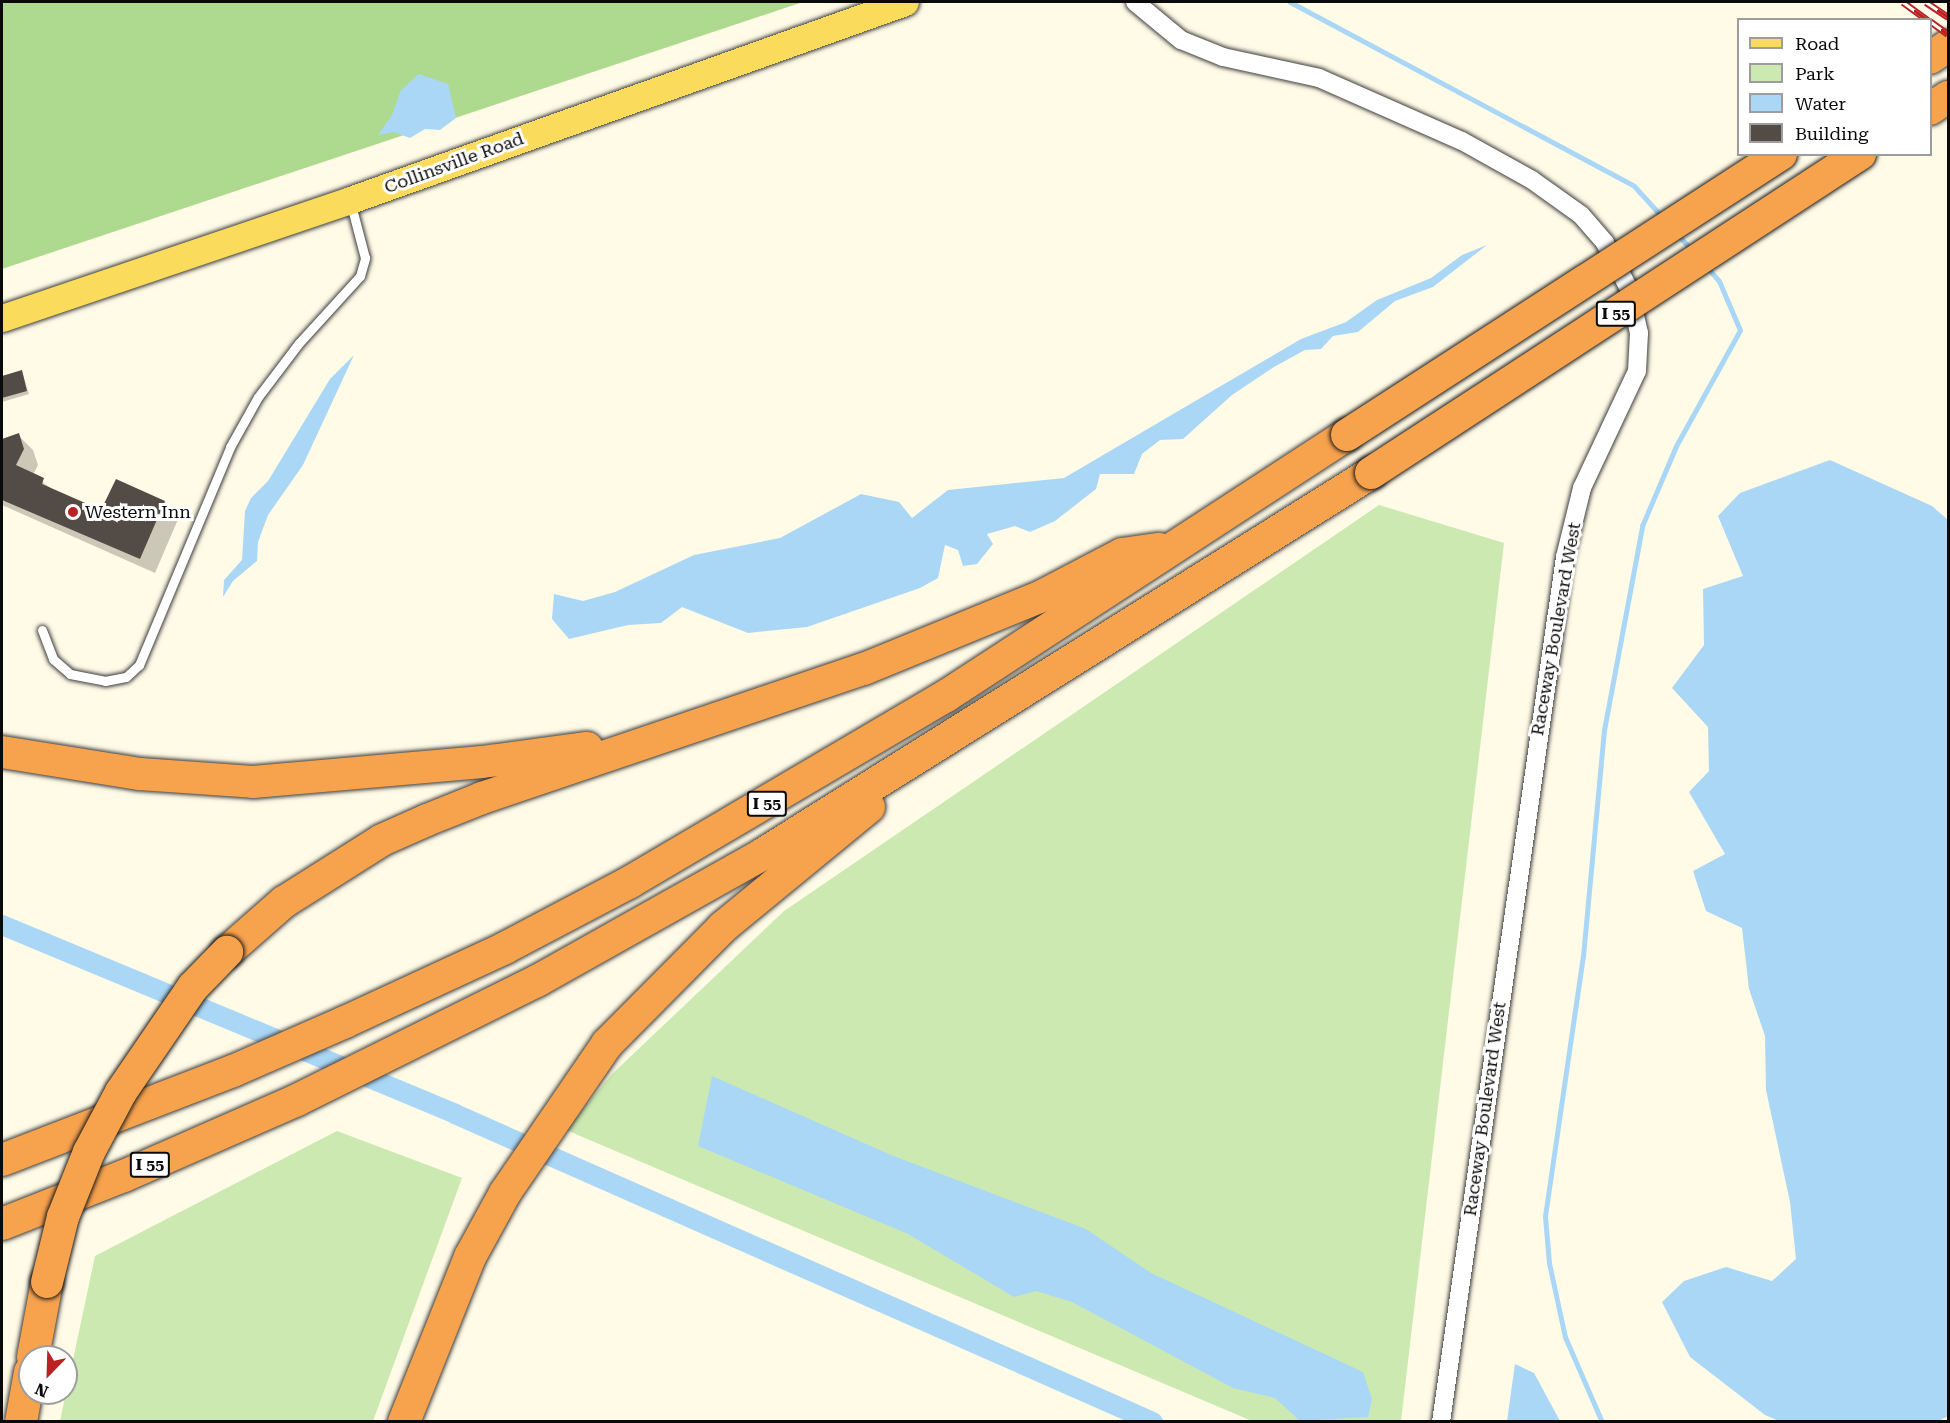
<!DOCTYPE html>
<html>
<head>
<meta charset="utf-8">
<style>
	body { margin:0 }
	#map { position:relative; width:1950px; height:1423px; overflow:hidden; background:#fffbe7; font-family:"Roboto Serif",serif }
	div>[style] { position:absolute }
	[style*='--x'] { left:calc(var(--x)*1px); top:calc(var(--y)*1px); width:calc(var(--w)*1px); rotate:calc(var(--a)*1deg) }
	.green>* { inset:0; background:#cce9b1 }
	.forest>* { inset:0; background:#aeda90 }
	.water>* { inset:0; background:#abd7f7 }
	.shadow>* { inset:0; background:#0003 }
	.stream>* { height:5px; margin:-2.5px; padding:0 2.5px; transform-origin:2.5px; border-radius:2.5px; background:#abd7f7 }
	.canal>* { height:20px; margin:-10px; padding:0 10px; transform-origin:10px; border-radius:10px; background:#abd7f7 }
	.building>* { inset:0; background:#534c46 }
	.roads { filter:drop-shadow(0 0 2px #3d3d3d) drop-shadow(0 0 2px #3d3d3d) }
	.lane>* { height:9px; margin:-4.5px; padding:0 4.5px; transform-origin:4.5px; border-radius:4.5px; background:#fff }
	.street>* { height:18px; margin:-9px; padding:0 9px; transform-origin:9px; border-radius:9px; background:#fff }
	.primary>* { height:27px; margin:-13.5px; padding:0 13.5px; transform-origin:13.5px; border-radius:13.5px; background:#fbdb5b }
	.highway>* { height:32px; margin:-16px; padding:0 16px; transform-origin:16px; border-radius:16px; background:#f7a24d }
	.rail>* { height:7px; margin-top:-3.5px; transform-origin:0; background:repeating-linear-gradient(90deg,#fff 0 14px,#bb2122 0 28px); box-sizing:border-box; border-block:2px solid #bb2122 }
	.bridges { filter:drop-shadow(0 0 2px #1b1b1b) drop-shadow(0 0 2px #1b1b1b) }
	.highway-bridge>* { height:32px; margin:-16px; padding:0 16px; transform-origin:16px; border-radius:16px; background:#f7a24d }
	.dots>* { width:16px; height:16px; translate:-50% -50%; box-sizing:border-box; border:3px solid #fff; border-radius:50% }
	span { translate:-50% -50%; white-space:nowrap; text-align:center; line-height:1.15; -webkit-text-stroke:6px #fff; paint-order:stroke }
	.shield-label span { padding:2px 4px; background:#fff; border:2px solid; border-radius:4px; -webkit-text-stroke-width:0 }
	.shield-label { font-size:16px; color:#0a0a0a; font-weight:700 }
	.street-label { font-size:18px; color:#0a0a0a }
	.poi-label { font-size:18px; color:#0a0a0a }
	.left { translate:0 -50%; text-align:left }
	.frame { position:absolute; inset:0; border:3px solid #0a0a0a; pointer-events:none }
	.legend { position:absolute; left:1737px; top:18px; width:195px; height:138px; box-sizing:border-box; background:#fff; border:2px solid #9d9d9d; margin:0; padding:8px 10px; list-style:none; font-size:18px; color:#0a0a0a }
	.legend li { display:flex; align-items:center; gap:12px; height:30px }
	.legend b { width:30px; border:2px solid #9d9d9d }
	.north { position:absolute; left:18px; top:1345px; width:60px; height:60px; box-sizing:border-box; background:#fff; border:2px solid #9d9d9d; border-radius:50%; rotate:203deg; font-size:16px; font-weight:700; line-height:24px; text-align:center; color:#0a0a0a }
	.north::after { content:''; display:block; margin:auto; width:21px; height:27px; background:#bb2122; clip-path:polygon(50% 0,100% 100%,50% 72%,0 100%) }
</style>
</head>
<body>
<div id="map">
	<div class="green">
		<div style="clip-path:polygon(1379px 505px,1504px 543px,1401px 1421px,1252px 1421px,566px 1130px,611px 1075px,784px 911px)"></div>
		<div style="clip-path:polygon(337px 1131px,462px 1178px,373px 1421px,60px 1421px,95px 1256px)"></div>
	</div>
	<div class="forest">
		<div style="clip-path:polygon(2px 2px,803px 2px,2px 269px)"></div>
	</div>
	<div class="water">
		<div style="clip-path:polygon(419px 74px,448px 84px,456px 118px,440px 130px,425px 129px,410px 138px,394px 132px,378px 135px,392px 115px,401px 90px)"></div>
		<div style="clip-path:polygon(1487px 245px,1433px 287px,1395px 301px,1358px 332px,1333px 336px,1321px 349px,1305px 350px,1274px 367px,1232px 395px,1183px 439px,1160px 440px,1142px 454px,1134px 474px,1100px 474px,1096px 489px,1055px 521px,1030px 532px,1015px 526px,987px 534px,993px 544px,977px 564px,963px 566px,958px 550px,945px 545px,938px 578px,920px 588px,807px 627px,748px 633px,682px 607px,661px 623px,628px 625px,569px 639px,552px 619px,554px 594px,583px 601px,615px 592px,694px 555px,780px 538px,861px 494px,899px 502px,912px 518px,948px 490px,1064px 478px,1301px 339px,1346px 322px,1377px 300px,1431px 278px,1462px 255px)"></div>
		<div style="clip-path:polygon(354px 355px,303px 465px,268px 515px,258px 542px,257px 561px,233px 581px,223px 597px,224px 580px,242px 560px,245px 511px,251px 498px,268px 481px,330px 379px)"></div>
		<div style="clip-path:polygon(1830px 460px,1932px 506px,1948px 520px,1948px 1416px,1939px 1421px,1781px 1422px,1765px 1415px,1690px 1357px,1662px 1302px,1684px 1281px,1726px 1267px,1772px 1281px,1796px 1259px,1790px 1202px,1766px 1090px,1765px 1036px,1749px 989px,1742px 928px,1706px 911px,1693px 871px,1725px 854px,1689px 792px,1709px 771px,1708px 727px,1672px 688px,1704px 645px,1703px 589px,1743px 576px,1718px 516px,1740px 493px)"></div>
		<div style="clip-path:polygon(712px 1076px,891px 1155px,1086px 1229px,1151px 1273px,1363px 1372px,1372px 1399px,1368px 1417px,1300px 1421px,1275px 1398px,1233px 1388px,1072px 1302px,1036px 1291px,1014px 1297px,908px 1234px,698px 1146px)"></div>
		<div style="clip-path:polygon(1515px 1364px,1534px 1373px,1560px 1421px,1507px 1421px)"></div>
	</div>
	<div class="shadow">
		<div style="clip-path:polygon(22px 372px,29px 394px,2px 402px,2px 377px)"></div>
		<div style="clip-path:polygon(18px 435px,33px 450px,38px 465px,33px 475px,56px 492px,102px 512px,117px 481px,165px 502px,179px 517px,155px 573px,2px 505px,2px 441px)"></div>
	</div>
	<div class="stream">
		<div style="--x:1290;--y:2;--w:390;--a:28.1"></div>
		<div style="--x:1634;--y:186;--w:45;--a:47.7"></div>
		<div style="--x:1676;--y:233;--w:23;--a:47"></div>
		<div style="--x:1602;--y:1422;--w:93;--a:-113.5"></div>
		<div style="--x:1565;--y:1337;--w:76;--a:-102.2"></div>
		<div style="--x:1549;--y:1263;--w:47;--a:-94.9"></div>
		<div style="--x:1545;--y:1216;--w:263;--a:-81.7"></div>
		<div style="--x:1583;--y:956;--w:227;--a:-84.7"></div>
		<div style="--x:1604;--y:730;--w:208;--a:-79.4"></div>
		<div style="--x:1642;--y:526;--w:87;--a:-67"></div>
		<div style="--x:1676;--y:446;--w:132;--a:-61.1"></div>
		<div style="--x:1740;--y:330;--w:53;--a:-113.2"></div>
		<div style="--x:1719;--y:281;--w:20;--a:-131"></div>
	</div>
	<div class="canal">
		<div style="--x:2;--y:925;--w:491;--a:22.6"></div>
		<div style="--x:455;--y:1114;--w:763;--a:23.81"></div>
	</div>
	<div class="building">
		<div style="clip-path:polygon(22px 370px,27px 391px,2px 398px,2px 376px)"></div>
		<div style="clip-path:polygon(19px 433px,24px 449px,16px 465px,44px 478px,42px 484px,101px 510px,116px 479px,165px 501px,140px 559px,2px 500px,2px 439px)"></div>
	</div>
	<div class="roads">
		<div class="lane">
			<div style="--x:42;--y:630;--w:31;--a:69"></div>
			<div style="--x:53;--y:659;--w:23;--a:41"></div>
			<div style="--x:70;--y:674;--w:36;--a:11"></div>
			<div style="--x:105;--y:681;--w:21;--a:-11"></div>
			<div style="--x:126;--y:677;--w:18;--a:-43"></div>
			<div style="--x:139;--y:665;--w:236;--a:-67.3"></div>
			<div style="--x:230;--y:447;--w:57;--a:-60.8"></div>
			<div style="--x:258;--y:397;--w:68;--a:-52.8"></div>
			<div style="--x:299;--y:343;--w:91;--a:-47.7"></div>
			<div style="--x:360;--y:276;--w:19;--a:-74"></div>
			<div style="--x:365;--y:258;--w:59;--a:-104.7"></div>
		</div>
		<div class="street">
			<div style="--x:1135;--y:2;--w:60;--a:39.6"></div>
			<div style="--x:1181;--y:40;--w:45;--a:22"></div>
			<div style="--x:1223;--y:57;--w:98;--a:12.3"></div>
			<div style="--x:1319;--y:78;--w:156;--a:23.8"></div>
			<div style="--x:1462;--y:141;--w:80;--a:29.1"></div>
			<div style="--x:1532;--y:180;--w:60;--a:35.5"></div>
			<div style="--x:1581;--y:215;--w:37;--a:49"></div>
			<div style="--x:1605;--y:243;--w:52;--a:62.4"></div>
			<div style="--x:1629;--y:289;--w:45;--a:77.2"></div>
			<div style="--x:1639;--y:333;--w:38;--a:93"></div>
			<div style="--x:1637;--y:371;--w:129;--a:115.2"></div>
			<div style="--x:1582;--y:488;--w:71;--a:103.8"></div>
			<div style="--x:1565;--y:557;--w:874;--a:98.16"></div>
		</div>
		<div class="primary">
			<div style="--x:2;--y:318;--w:367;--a:-18.7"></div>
			<div style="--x:350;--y:200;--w:589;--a:-19.63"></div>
		</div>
		<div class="highway">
			<div style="--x:1930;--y:58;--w:22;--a:-34"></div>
			<div style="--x:1930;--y:109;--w:22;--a:-34"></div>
			<div style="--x:2;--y:752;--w:140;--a:9.1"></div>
			<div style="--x:140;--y:774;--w:113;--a:4"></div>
			<div style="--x:253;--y:782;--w:230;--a:-5"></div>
			<div style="--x:482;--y:762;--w:106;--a:-7.6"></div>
			<div style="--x:227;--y:952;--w:76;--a:-41.3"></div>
			<div style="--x:284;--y:902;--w:116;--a:-32.3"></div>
			<div style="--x:382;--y:840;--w:49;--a:-24"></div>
			<div style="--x:427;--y:820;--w:59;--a:-21.8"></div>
			<div style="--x:482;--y:798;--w:403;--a:-18.7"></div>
			<div style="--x:864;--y:669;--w:195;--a:-22.3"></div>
			<div style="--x:1044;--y:595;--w:88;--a:-27.7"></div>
			<div style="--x:1122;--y:554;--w:37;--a:-8"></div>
			<div style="--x:2;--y:1160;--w:248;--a:-21.1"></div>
			<div style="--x:233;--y:1071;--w:122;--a:-23.6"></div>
			<div style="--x:345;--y:1022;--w:176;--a:-24.8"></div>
			<div style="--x:505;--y:948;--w:141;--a:-27.8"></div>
			<div style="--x:630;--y:882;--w:367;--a:-30.5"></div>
			<div style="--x:946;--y:696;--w:478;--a:-33.1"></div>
			<div style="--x:2;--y:1224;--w:131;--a:-21.5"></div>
			<div style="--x:124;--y:1176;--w:189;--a:-23.7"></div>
			<div style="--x:297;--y:1100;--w:268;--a:-26.4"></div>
			<div style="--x:537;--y:981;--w:259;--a:-29.3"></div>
			<div style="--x:763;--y:854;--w:718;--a:-32.07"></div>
			<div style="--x:33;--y:1357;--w:76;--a:-79.4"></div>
			<div style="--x:21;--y:1422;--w:51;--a:-79.8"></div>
			<div style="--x:404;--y:1422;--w:178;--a:-68.2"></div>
			<div style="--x:470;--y:1257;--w:73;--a:-61.3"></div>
			<div style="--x:505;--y:1193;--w:181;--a:-55.6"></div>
			<div style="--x:607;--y:1044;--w:165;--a:-45.2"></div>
			<div style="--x:723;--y:927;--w:189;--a:-39.4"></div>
		</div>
	</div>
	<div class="rail">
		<div style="--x:1903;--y:2;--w:31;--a:36"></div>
		<div style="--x:1926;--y:2;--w:27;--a:34"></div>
		<div style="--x:1930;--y:21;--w:22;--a:36"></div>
	</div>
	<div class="bridges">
		<div class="highway-bridge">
			<div style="--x:1347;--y:435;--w:517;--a:-32.92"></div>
			<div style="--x:1371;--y:473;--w:584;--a:-33.12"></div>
			<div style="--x:47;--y:1282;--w:67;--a:-76.2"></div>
			<div style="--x:63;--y:1217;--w:70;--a:-68.2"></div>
			<div style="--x:89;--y:1152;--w:68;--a:-61.9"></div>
			<div style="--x:121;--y:1092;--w:127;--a:-55.6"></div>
			<div style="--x:193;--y:987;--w:49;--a:-45.8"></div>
		</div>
	</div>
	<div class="dots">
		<div style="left:73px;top:512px;background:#bb2122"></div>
	</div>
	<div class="shield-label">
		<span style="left:1616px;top:314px">I 55</span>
		<span style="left:767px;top:804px">I 55</span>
		<span style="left:150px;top:1165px">I 55</span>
	</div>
	<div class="street-label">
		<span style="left:454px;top:163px;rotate:-20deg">Collinsville Road</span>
		<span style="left:1556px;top:629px;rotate:-80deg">Raceway Boulevard West</span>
		<span style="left:1485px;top:1109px;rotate:-82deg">Raceway Boulevard West</span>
	</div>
	<div class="poi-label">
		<span class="left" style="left:85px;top:512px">Western Inn</span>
	</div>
	<div class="frame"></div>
	<ul class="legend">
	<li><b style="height:8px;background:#fbdb5b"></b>Road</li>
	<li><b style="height:16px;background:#cce9b1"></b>Park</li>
	<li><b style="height:16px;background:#abd7f7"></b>Water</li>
	<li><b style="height:16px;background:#534c46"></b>Building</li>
	</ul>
	<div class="north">N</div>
</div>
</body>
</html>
